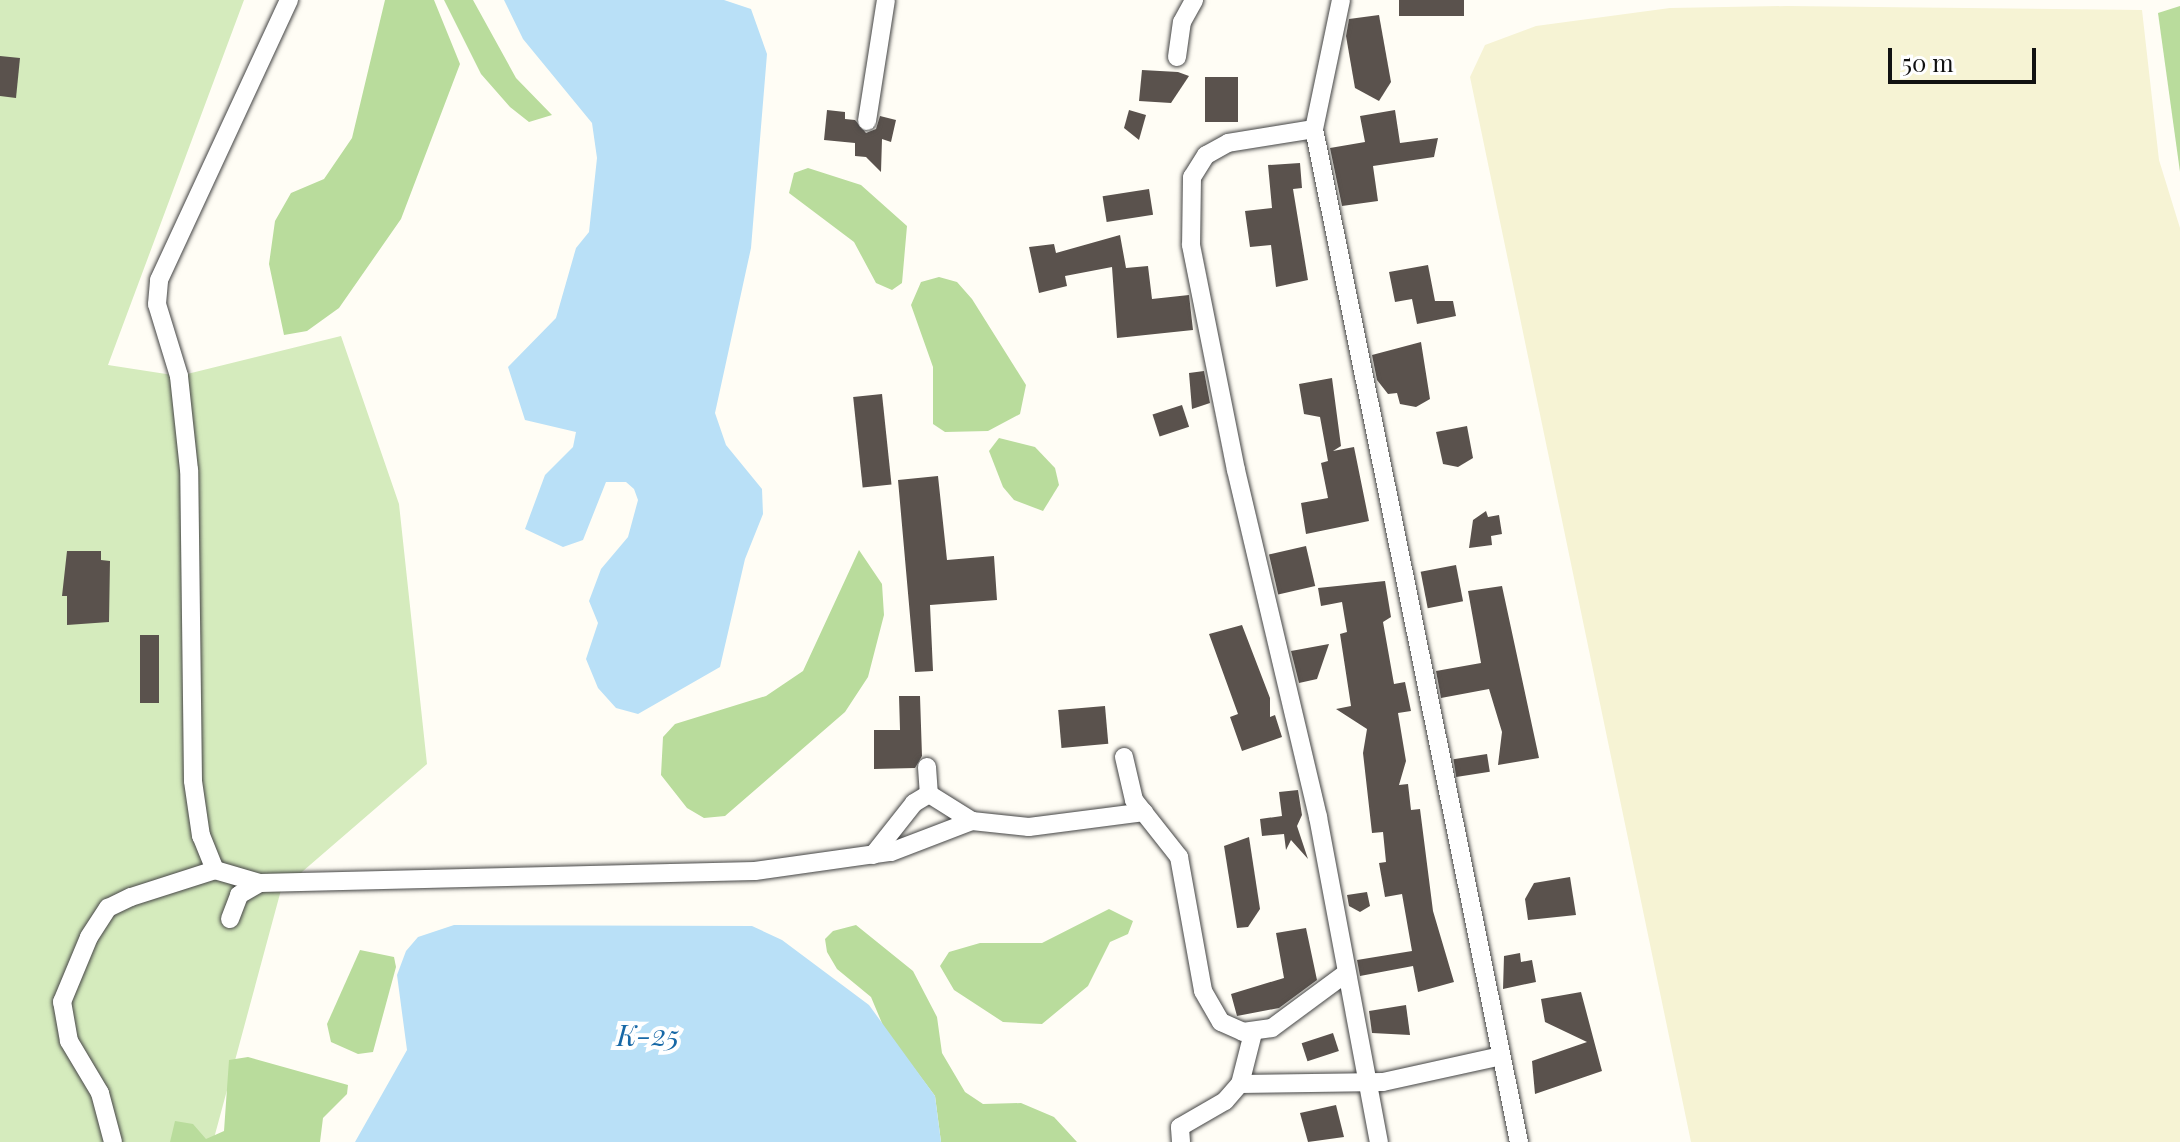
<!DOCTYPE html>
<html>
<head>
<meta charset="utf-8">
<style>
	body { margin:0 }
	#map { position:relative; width:2180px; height:1142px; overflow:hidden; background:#fffdf5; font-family:"Playfair Display",serif }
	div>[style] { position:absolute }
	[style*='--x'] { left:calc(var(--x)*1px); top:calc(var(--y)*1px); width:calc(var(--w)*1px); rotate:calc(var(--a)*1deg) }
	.farmland>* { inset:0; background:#f6f3d4 }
	.green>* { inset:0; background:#d5ebbd }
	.forest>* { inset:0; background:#b9dc9c }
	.water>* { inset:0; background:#b9e0f7 }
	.building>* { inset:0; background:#5a524d; transform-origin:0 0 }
	.roads { filter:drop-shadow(0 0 2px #444) drop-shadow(0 0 2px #444) }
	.minor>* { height:18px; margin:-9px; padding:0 9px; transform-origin:9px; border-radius:9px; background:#fff }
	span { translate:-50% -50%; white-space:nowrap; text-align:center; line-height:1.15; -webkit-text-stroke:8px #fff; paint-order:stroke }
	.water-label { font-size:30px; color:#1768a6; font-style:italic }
	.scale { position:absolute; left:1888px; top:48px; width:148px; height:36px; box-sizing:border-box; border:4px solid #111; border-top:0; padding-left:10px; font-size:24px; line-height:28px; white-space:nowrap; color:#111; -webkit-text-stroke:6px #fff; paint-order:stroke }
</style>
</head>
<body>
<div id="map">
	<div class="farmland">
		<div style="clip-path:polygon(1787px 6px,2142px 10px,2159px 160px,2180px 228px,2180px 1142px,1691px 1142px,1470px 77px,1485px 45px,1536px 26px,1670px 8px)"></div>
	</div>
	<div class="green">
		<div style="clip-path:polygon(0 0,244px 0,108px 365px,179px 376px,341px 336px,399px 504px,427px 764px,281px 890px,213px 1142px,0 1142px)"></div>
	</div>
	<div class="forest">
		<div style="clip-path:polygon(385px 0,434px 0,460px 64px,401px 219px,339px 308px,307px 331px,284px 335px,269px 264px,275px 221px,291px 193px,324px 179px,352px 138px)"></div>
		<div style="clip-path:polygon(444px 0,473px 0,516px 78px,552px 115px,529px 122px,510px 107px,481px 74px)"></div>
		<div style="clip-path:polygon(2180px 6px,2180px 172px,2158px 13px)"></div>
		<div style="clip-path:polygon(808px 168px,861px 185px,907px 226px,902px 283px,892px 290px,876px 283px,854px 242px,789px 193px,794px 173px)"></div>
		<div style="clip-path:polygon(939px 277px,957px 282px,972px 299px,1026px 385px,1020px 414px,988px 431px,945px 432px,933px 424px,933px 367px,911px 305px,921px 282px)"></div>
		<div style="clip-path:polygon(999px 438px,1035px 447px,1055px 468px,1059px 485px,1043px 511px,1014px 500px,1003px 487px,989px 451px)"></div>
		<div style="clip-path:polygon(859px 550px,882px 584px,884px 615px,868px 677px,845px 712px,725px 816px,704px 818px,687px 808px,661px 775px,663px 737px,675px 724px,766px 696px,803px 671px)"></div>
		<div style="clip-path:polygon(1109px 909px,1133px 921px,1128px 934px,1110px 942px,1088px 986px,1042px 1024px,1003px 1022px,954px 990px,940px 966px,949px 952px,980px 943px,1042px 943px)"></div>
		<div style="clip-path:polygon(856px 925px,913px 971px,937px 1017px,942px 1053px,965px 1092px,983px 1104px,1021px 1103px,1054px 1117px,1077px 1142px,941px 1142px,935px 1096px,884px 1028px,871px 997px,837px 969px,827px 952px,825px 939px,833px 931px)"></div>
		<div style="clip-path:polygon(360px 950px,394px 957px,396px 967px,373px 1052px,358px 1054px,331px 1042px,327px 1024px)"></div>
		<div style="clip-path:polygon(248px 1057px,348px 1085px,347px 1094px,323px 1118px,320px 1142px,170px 1142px,175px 1121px,193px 1124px,206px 1139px,224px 1131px,229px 1060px)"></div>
	</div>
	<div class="water">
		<div style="clip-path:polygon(504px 0,724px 0,751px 9px,767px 54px,751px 248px,715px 413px,726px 445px,762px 489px,763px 514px,745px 559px,720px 667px,638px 714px,616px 708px,598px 688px,586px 659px,598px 623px,589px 601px,601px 569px,628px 537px,638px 500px,634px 489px,626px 482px,606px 482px,583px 540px,563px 547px,525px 529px,545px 475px,573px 447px,576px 432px,525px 420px,508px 367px,556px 318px,576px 248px,589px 232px,597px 158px,592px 123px,523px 39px)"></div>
		<div style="clip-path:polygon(454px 925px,752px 926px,782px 940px,869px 1005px,935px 1096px,941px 1142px,355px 1142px,407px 1050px,397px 975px,406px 951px,418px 937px)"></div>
	</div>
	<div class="building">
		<div style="left:1399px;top:0;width:65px;height:16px"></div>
		<div style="clip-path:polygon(1379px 15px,1391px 82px,1379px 101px,1355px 88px,1346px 36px,1349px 19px)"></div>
		<div style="clip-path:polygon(0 56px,20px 58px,16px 98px,0 96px)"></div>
		<div style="clip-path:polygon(1142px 70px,1178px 72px,1189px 76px,1171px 103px,1139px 101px)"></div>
		<div style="left:1205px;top:77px;width:33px;height:45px"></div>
		<div style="clip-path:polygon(827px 110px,845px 112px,845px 119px,855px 120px,866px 133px,876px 129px,880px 116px,896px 120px,891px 142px,882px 139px,881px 172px,866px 157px,855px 156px,855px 143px,824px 140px)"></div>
		<div style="clip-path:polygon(1129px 110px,1146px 115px,1139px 140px,1124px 128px)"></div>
		<div style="clip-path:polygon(1395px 110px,1400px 143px,1438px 138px,1434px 157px,1373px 166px,1378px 201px,1342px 206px,1330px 148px,1365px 142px,1360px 116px)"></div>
		<div style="clip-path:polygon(1300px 163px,1302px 188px,1293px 189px,1308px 280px,1276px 287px,1271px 245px,1250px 247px,1245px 211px,1272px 208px,1268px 165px)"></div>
		<div style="left:1149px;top:189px;width:26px;height:47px;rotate:81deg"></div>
		<div style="clip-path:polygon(1120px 235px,1126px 268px,1148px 266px,1152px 299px,1189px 295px,1193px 330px,1117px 338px,1112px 267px,1065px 276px,1067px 286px,1039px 293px,1029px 247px,1054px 244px,1056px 253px)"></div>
		<div style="clip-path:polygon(1428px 265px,1435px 301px,1453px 301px,1456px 316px,1417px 324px,1412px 299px,1395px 302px,1389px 272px)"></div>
		<div style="clip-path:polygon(1421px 342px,1430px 399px,1416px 407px,1400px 404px,1397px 393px,1388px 394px,1377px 380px,1372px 355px)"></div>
		<div style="clip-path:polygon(1204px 371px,1210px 403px,1192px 409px,1189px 373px)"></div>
		<div style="clip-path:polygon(1332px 378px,1341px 446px,1333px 451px,1354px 447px,1369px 521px,1306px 534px,1301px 503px,1328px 498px,1321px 463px,1328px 461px,1320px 417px,1304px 414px,1299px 384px)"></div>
		<div style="left:882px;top:394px;width:91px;height:29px;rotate:84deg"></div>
		<div style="left:1182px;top:405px;width:23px;height:31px;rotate:72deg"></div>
		<div style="clip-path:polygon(1467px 426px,1473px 458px,1458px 467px,1443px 464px,1436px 432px)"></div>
		<div style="clip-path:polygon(938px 476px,947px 560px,994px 556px,997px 600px,930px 605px,933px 671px,915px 672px,898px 480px)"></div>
		<div style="clip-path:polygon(1486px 511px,1488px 517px,1499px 515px,1502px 534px,1491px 536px,1492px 545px,1469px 548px,1473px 520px)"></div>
		<div style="left:1306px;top:546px;width:41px;height:38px;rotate:77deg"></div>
		<div style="clip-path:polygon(67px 551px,101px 551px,101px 560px,110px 561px,109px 622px,67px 625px,67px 596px,62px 596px)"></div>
		<div style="left:1456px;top:565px;width:37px;height:36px;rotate:79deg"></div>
		<div style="clip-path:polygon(1385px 581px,1391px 617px,1383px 622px,1394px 684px,1405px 682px,1411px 711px,1398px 713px,1406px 761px,1399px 785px,1408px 784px,1411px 810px,1420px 809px,1433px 911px,1454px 982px,1418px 992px,1413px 966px,1360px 976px,1357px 960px,1412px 951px,1402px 894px,1385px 897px,1379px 863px,1386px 862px,1383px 832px,1372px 833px,1363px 753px,1367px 729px,1336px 709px,1351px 706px,1340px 634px,1347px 632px,1342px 602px,1321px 606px,1318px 588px)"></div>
		<div style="clip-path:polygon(1502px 586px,1539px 758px,1498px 765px,1502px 732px,1489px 689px,1441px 698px,1436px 671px,1481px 663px,1468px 591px)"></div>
		<div style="clip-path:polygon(1242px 625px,1270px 698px,1270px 717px,1275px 715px,1282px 737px,1242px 751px,1230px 717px,1238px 714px,1209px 634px)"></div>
		<div style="left:140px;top:635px;width:19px;height:68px"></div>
		<div style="clip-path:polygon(1329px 644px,1317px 679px,1299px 683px,1291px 651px)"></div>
		<div style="clip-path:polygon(899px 696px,920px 696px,922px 756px,915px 768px,874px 769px,874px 730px,900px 730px)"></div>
		<div style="left:1105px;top:706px;width:38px;height:47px;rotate:85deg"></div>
		<div style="left:1487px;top:754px;width:18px;height:34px;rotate:81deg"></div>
		<div style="clip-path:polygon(1298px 790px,1302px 815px,1297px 826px,1308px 859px,1291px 840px,1286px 850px,1284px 834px,1262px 836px,1260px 819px,1282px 816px,1279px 792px)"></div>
		<div style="clip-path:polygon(1249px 837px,1260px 909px,1248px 927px,1237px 928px,1224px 846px)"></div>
		<div style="clip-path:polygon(1570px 877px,1576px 915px,1528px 920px,1525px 899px,1534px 883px)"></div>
		<div style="clip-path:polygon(1367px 892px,1370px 906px,1360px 912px,1349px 906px,1347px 895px)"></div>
		<div style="clip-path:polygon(1306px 928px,1317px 980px,1279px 1008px,1237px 1016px,1231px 994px,1284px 978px,1276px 933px)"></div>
		<div style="clip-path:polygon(1520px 953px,1521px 962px,1532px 960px,1536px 982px,1503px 989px,1504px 956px)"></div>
		<div style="clip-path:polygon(1581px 992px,1602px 1071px,1535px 1094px,1532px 1061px,1587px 1042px,1545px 1022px,1541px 999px)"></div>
		<div style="clip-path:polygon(1406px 1005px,1410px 1035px,1372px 1033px,1369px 1011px)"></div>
		<div style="left:1333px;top:1033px;width:19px;height:33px;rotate:72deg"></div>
		<div style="clip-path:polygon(1336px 1105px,1344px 1137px,1308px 1142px,1300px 1113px)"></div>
	</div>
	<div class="roads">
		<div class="minor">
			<div style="--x:1341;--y:0;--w:132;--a:101.8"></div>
			<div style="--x:1314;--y:129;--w:1034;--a:78.56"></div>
			<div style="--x:1177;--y:57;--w:35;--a:-82"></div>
			<div style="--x:1182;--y:22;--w:25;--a:-61"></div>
			<div style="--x:867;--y:121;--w:122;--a:-81.1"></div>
			<div style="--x:1314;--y:129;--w:87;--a:170.8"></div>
			<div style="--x:1228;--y:143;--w:25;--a:151"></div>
			<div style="--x:1206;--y:155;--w:26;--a:122"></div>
			<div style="--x:1192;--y:177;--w:68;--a:90.8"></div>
			<div style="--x:1191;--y:245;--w:229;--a:78.7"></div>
			<div style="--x:1236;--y:470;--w:357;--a:76.7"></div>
			<div style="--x:1318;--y:817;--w:331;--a:79.4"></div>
			<div style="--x:1124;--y:757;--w:44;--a:76.9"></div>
			<div style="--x:1134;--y:800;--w:73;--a:51.7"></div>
			<div style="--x:1179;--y:857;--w:136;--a:79.8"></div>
			<div style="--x:1203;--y:991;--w:36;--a:60"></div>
			<div style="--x:1221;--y:1022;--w:24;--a:24"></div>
			<div style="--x:1243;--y:1032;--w:29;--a:-8"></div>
			<div style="--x:1272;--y:1028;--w:91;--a:-36.5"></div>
			<div style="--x:927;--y:767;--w:27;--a:86"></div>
			<div style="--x:929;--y:794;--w:51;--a:32.1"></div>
			<div style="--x:972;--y:821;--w:57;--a:6"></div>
			<div style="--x:1029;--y:827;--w:116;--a:-7.4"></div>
			<div style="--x:873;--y:855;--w:66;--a:-51.7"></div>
			<div style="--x:914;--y:803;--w:17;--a:-31"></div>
			<div style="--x:215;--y:870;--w:37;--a:-112"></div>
			<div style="--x:201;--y:836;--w:56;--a:-98.3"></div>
			<div style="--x:193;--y:781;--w:311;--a:-90.7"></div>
			<div style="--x:189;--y:470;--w:95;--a:-96.1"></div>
			<div style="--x:179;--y:376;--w:75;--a:-107"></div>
			<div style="--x:157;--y:304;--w:24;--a:-85"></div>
			<div style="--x:159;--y:280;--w:309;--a:-65.1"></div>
			<div style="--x:230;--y:919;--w:26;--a:-69"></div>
			<div style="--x:239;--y:895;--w:24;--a:-30"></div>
			<div style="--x:1240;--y:1084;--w:143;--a:-0.8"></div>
			<div style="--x:1383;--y:1082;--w:117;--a:-12.4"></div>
			<div style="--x:113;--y:1142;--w:51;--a:-104.9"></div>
			<div style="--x:100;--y:1093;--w:61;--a:-120.8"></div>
			<div style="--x:69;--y:1041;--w:40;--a:-100"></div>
			<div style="--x:62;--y:1002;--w:70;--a:-67.4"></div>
			<div style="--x:89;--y:937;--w:35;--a:-57"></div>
			<div style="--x:108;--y:908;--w:25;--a:-26"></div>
			<div style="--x:131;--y:897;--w:88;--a:-17.8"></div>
			<div style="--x:215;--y:870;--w:47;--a:16.1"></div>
			<div style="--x:260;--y:883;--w:495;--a:-1.4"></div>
			<div style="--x:755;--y:871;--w:137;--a:-8"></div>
			<div style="--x:891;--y:852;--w:87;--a:-20.9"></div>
			<div style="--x:1181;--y:1142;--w:15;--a:-94"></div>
			<div style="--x:1180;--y:1127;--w:52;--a:-30"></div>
			<div style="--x:1225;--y:1101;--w:23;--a:-49"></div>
			<div style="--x:1240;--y:1084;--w:53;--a:-75.7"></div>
		</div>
	</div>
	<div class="water-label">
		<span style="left:648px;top:1034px">К-25</span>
	</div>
	<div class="scale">50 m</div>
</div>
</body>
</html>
